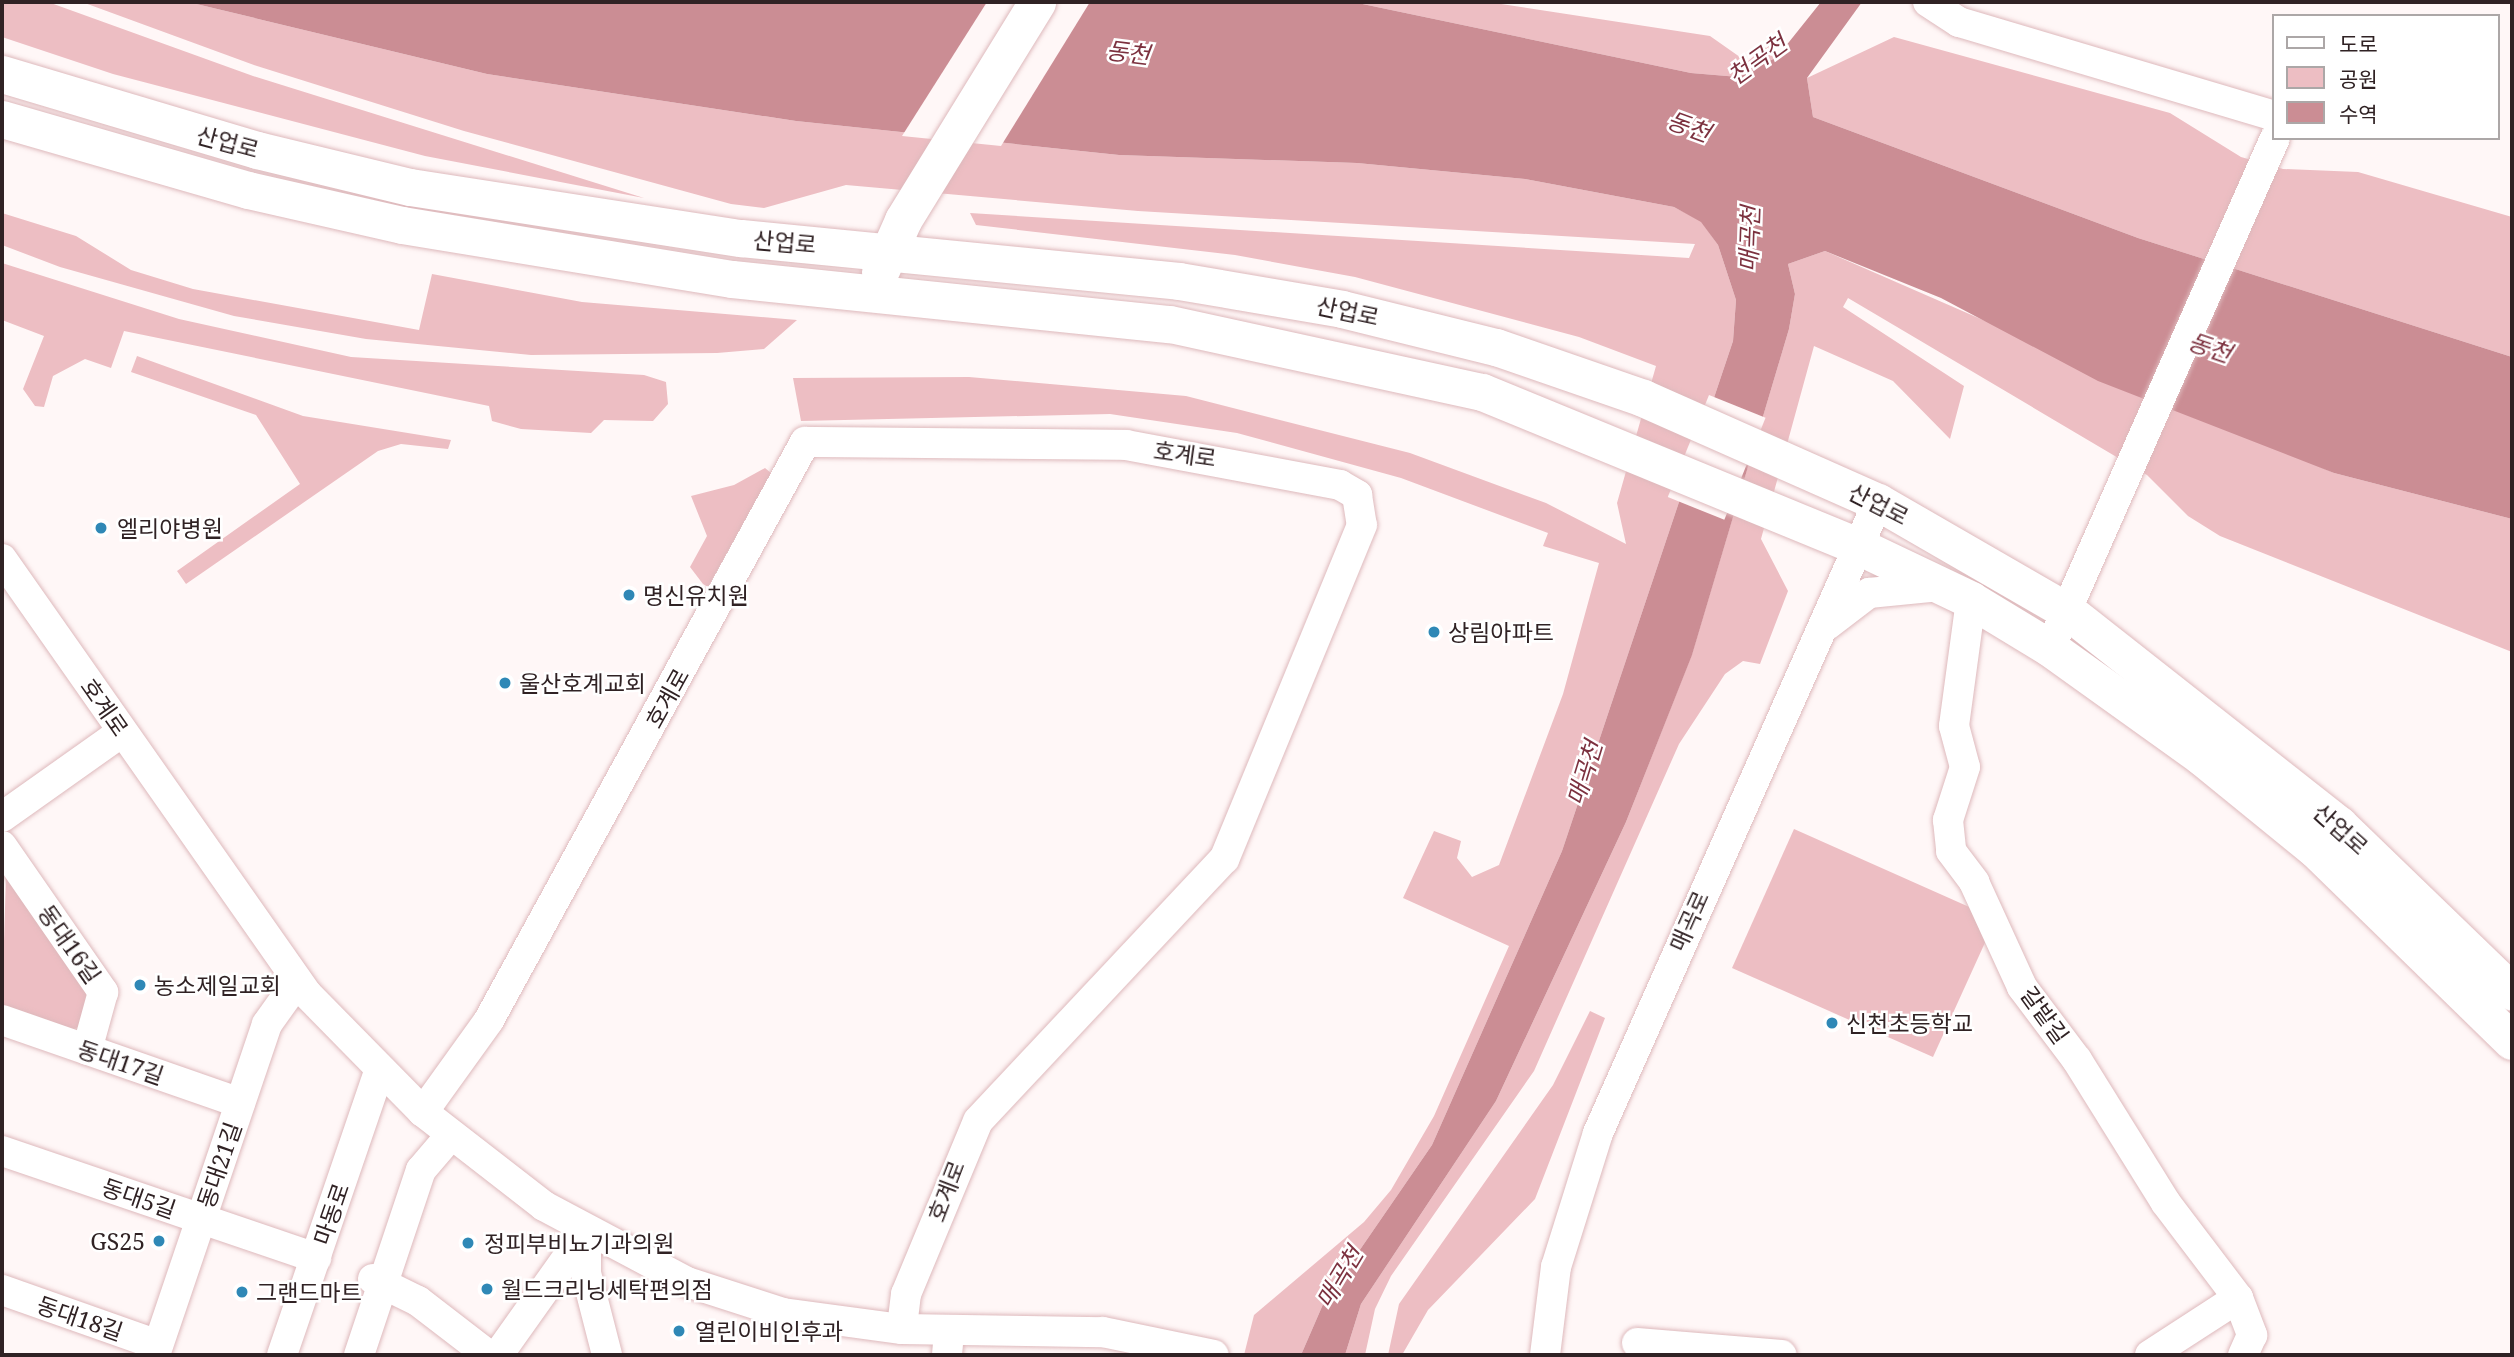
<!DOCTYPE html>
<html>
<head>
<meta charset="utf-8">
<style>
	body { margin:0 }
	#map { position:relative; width:2514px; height:1357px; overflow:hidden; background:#fff7f7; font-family:"Noto Serif","Noto Sans KR",serif }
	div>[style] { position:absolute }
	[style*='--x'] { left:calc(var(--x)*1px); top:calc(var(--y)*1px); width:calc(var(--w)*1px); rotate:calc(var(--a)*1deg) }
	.green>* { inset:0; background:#edbec3 }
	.water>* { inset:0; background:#cb8d94 }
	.pier>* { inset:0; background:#fff7f7; transform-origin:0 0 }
	.roads { filter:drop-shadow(0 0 2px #deb9bc) drop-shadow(0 0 2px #deb9bc) }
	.minor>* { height:30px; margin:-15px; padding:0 15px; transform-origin:15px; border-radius:15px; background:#fff }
	.major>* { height:37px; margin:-18.5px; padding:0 18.5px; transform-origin:18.5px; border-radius:18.5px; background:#fff }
	.dots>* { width:19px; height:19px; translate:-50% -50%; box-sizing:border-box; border:4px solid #fff; border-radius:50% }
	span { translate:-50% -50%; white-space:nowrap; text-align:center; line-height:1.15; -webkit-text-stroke:5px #fff; paint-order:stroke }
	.street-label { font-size:23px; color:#302224 }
	.poi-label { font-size:23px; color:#302224 }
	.left { translate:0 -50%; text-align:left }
	.right { translate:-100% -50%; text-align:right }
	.water-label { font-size:24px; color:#7c313f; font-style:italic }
	.frame { position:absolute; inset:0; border:4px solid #302224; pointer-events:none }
	.legend { position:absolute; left:2272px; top:14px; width:228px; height:126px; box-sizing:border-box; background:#fff; border:2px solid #aca7a7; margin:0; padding:9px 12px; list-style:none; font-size:21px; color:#302224 }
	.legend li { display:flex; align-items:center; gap:14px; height:35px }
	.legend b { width:35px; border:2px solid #aca7a7 }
</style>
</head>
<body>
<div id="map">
	<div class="green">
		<div style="clip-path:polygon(2px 2px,48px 2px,253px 76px,644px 198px,425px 156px,113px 74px,2px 37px)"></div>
		<div style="clip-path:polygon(82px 2px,188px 2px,487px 74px,796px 121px,1119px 155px,1357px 163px,1525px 179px,1674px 207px,1701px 221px,1718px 245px,1736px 300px,1733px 341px,1562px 851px,1432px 1145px,1324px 1302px,1301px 1355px,1244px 1355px,1254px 1315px,1364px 1222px,1391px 1190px,1434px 1116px,1509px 946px,1403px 898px,1434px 831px,1461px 841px,1457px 858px,1472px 877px,1499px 865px,1563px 694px,1599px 563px,1543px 546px,1548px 533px,1401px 478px,1237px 433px,1110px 414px,801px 421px,793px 378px,969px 377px,1186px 396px,1410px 453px,1546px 503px,1626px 544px,1617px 503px,1656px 366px,1579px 337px,1355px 277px,1235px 255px,976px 225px,970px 213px,1689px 258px,1695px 244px,1138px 211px,846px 185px,764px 208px,731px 204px,464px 131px,257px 66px)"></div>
		<div style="clip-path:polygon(1353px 2px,1488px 2px,1710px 36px,1747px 62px,1768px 44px,1777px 57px,1739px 77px,1691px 73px)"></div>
		<div style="clip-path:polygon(1894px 37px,2170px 113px,2241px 157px,2283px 169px,2358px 172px,2512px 217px,2512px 357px,2138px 238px,1813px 117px,1807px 78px)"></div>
		<div style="clip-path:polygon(2px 213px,76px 236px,131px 270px,193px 289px,419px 330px,432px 274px,582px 302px,797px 320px,764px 349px,717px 353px,531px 355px,366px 339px,234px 316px,60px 267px,2px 245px)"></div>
		<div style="clip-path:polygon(1825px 251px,2334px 473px,2512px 519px,2512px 652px,2220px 536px,2188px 516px,2147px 475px,1848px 298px,1843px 307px,1964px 386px,1950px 439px,1893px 381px,1814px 346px,1761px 539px,1788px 591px,1760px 664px,1743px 661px,1725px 674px,1679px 744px,1534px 1071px,1391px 1276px,1375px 1309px,1365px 1355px,1345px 1355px,1361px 1304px,1496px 1101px,1626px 822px,1692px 654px,1789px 329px,1795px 294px,1788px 264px)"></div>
		<div style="clip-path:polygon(2px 263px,179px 319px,351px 357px,644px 375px,666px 382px,668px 404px,653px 421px,604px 420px,591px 433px,521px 429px,492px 421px,489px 406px,124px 331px,111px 368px,85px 359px,53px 376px,44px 407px,35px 406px,23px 389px,44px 336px,2px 320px)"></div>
		<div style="clip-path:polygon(137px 356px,303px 416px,451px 440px,448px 449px,401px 444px,378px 451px,186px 584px,177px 571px,300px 484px,256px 415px,131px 372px)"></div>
		<div style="clip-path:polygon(765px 468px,771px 473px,708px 587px,703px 584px,690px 567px,707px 536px,691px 496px,734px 485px)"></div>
		<div style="clip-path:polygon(1794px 829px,1976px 910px,1988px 936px,1933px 1057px,1732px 968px)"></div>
		<div style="clip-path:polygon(6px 875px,90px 992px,82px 1025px,68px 1032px,2px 1008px)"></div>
		<div style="clip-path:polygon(1590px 1011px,1605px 1018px,1535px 1199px,1428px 1310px,1402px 1355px,1388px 1355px,1399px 1304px,1553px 1085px)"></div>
	</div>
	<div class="water">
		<div style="clip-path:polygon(188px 2px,1353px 2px,1691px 73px,1739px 77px,1777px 57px,1821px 2px,1862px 2px,1807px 78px,1813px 117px,2138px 238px,2512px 357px,2512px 519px,2334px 473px,2098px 381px,1941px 298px,1825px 251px,1788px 264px,1795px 294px,1789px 329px,1692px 655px,1626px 822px,1496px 1101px,1361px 1304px,1345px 1355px,1301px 1355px,1324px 1302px,1432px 1145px,1562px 851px,1733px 341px,1736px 300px,1718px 245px,1701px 222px,1674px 207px,1525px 179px,1357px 163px,1119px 155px,796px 121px,487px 74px)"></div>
	</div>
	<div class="pier">
		<div style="clip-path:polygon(987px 2px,1090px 2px,1001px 146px,902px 136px)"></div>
		<div style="left:1709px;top:395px;width:61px;height:110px;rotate:22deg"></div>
	</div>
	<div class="roads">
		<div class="minor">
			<div style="--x:1928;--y:2;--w:37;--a:33"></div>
			<div style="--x:1959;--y:22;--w:329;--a:16.6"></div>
			<div style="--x:2;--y:559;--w:531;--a:54.96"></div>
			<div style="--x:307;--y:994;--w:165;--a:45.5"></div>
			<div style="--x:423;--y:1112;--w:153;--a:37.8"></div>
			<div style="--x:544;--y:1206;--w:162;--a:28"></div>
			<div style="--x:687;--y:1282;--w:101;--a:17.9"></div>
			<div style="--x:783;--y:1313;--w:120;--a:7.7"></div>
			<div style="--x:902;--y:1329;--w:201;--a:0.9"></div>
			<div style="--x:1103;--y:1332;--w:113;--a:11.7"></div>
			<div style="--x:1971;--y:600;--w:127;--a:97.7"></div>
			<div style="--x:1954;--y:726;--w:42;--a:75"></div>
			<div style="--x:1965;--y:767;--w:56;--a:107.8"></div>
			<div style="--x:1948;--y:820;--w:31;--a:84"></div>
			<div style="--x:1951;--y:851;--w:39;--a:53"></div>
			<div style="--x:1974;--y:882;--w:115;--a:65.4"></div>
			<div style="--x:2022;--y:987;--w:91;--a:53"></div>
			<div style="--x:2077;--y:1060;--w:168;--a:58.1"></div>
			<div style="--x:2166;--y:1203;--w:119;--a:52.8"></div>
			<div style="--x:2238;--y:1298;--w:40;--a:69"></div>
			<div style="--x:2252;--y:1335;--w:22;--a:114"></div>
			<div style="--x:1827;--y:625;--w:53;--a:-37.3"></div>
			<div style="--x:1869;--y:593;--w:71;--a:-5.6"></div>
			<div style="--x:2050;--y:648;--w:557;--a:-66.19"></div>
			<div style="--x:2;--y:817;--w:147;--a:-35.3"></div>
			<div style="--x:2;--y:846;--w:178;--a:55.3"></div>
			<div style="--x:103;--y:992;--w:60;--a:105.4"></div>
			<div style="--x:2;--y:1020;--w:252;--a:19.2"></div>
			<div style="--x:423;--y:1112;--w:113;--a:-54.3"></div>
			<div style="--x:489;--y:1020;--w:659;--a:-61.33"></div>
			<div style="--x:805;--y:442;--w:321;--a:0.5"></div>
			<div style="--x:1126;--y:445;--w:218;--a:10.6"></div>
			<div style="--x:1340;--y:485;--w:20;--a:30"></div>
			<div style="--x:1357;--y:495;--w:30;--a:81"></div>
			<div style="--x:1362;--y:525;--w:361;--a:112.4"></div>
			<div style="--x:1224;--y:859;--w:359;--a:133.2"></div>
			<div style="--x:978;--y:1121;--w:187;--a:112.6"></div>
			<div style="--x:906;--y:1294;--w:35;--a:97"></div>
			<div style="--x:2;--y:1151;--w:332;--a:18.8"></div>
			<div style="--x:586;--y:1231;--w:42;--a:90"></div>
			<div style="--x:586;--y:1273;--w:85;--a:75.6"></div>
			<div style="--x:373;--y:1279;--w:50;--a:26.1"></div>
			<div style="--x:418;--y:1301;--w:88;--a:37.6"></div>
			<div style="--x:2;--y:1290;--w:165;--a:19.4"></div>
			<div style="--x:1637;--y:1343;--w:145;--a:4.7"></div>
			<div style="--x:155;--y:1355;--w:349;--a:-71.3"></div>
			<div style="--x:267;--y:1024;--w:52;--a:-54.5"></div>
			<div style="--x:282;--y:1355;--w:299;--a:-71.1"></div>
			<div style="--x:359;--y:1355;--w:195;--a:-71.5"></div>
			<div style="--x:421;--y:1170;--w:45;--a:-49.5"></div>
			<div style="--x:498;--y:1355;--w:152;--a:-54.6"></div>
			<div style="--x:947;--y:1355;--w:25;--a:-85"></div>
			<div style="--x:1545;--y:1355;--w:89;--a:-82.9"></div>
			<div style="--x:1556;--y:1267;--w:140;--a:-72.6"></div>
			<div style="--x:1598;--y:1133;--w:690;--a:-66.07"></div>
			<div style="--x:2150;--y:1355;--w:105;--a:-32.9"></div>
		</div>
		<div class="major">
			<div style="--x:2;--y:74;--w:266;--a:16.6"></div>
			<div style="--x:257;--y:150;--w:157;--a:13.6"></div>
			<div style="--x:410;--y:187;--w:335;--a:8.8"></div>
			<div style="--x:741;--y:238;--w:440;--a:5.6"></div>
			<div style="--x:1179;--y:281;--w:165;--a:9.7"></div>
			<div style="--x:1342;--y:309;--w:159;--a:13.9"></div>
			<div style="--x:1496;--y:347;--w:156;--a:19.1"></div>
			<div style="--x:1643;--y:398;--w:257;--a:23.9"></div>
			<div style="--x:1878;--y:502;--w:222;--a:30"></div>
			<div style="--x:2070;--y:613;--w:342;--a:38.2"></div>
			<div style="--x:2339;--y:825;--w:240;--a:44"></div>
			<div style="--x:2;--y:119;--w:256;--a:16.1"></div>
			<div style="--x:248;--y:190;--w:158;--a:12.8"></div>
			<div style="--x:402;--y:225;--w:334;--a:9.3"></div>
			<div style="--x:732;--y:279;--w:440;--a:5.9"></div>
			<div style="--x:1170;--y:324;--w:319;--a:12.3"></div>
			<div style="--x:1482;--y:392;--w:406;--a:22.3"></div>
			<div style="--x:1858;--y:546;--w:125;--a:25.5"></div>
			<div style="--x:1971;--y:600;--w:92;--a:31.3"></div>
			<div style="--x:2050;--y:648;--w:187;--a:35.6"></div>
			<div style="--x:2202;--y:757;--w:146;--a:39.2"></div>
			<div style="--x:2315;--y:849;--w:275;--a:44.3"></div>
			<div style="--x:880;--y:272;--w:57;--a:-66.1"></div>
			<div style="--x:903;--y:220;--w:256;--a:-58.4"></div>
		</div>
	</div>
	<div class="dots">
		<div style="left:101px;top:528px;background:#2f88b6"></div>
		<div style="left:629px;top:595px;background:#2f88b6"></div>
		<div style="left:1434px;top:632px;background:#2f88b6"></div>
		<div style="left:505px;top:683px;background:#2f88b6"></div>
		<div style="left:140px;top:985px;background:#2f88b6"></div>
		<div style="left:1832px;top:1023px;background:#2f88b6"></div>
		<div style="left:159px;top:1241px;background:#2f88b6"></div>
		<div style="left:468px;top:1243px;background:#2f88b6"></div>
		<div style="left:487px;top:1289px;background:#2f88b6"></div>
		<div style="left:242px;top:1292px;background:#2f88b6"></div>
		<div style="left:679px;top:1331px;background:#2f88b6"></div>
	</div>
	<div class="street-label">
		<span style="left:228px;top:142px;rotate:15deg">산업로</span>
		<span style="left:785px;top:242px;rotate:5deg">산업로</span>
		<span style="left:1348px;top:311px;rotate:12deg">산업로</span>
		<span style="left:1185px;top:454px;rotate:8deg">호계로</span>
		<span style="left:1879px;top:504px;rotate:27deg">산업로</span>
		<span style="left:667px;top:698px;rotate:-61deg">호계로</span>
		<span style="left:105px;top:707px;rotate:55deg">호계로</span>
		<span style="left:2341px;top:829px;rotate:42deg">산업로</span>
		<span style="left:1689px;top:921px;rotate:-66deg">매곡로</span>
		<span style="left:70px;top:944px;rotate:55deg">동대16길</span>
		<span style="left:2045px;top:1015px;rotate:54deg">갈밭길</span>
		<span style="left:121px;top:1062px;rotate:19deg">동대17길</span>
		<span style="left:219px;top:1165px;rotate:-71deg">동대21길</span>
		<span style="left:946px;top:1191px;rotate:-69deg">호계로</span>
		<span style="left:139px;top:1198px;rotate:19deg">동대5길</span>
		<span style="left:331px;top:1214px;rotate:-71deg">마동로</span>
		<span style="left:80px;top:1318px;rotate:19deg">동대18길</span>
	</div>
	<div class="poi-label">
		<span class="left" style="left:117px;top:528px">엘리야병원</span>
		<span class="left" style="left:643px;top:595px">명신유치원</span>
		<span class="left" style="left:1448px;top:632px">상림아파트</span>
		<span class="left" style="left:519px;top:683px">울산호계교회</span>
		<span class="left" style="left:154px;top:985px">농소제일교회</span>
		<span class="left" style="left:1846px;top:1023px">신천초등학교</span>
		<span class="right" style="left:145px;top:1241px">GS25</span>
		<span class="left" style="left:484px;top:1243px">정피부비뇨기과의원</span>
		<span class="left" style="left:501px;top:1289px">월드크리닝세탁편의점</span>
		<span class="left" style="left:256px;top:1292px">그랜드마트</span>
		<span class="left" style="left:695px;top:1331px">열린이비인후과</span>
	</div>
	<div class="water-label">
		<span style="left:1128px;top:52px;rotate:7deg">동천</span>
		<span style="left:1757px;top:59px;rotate:-36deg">천곡천</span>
		<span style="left:1689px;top:126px;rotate:20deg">동천</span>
		<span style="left:1749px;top:239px;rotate:-88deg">매곡천</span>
		<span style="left:2210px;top:347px;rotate:19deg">동천</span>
		<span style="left:1584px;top:773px;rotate:-73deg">매곡천</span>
		<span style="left:1339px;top:1277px;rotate:-59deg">매곡천</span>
	</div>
	<div class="frame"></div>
	<ul class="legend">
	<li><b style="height:9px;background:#fff"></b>도로</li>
	<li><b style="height:19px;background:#edbec3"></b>공원</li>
	<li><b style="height:19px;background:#cb8d94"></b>수역</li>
	</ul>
</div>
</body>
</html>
